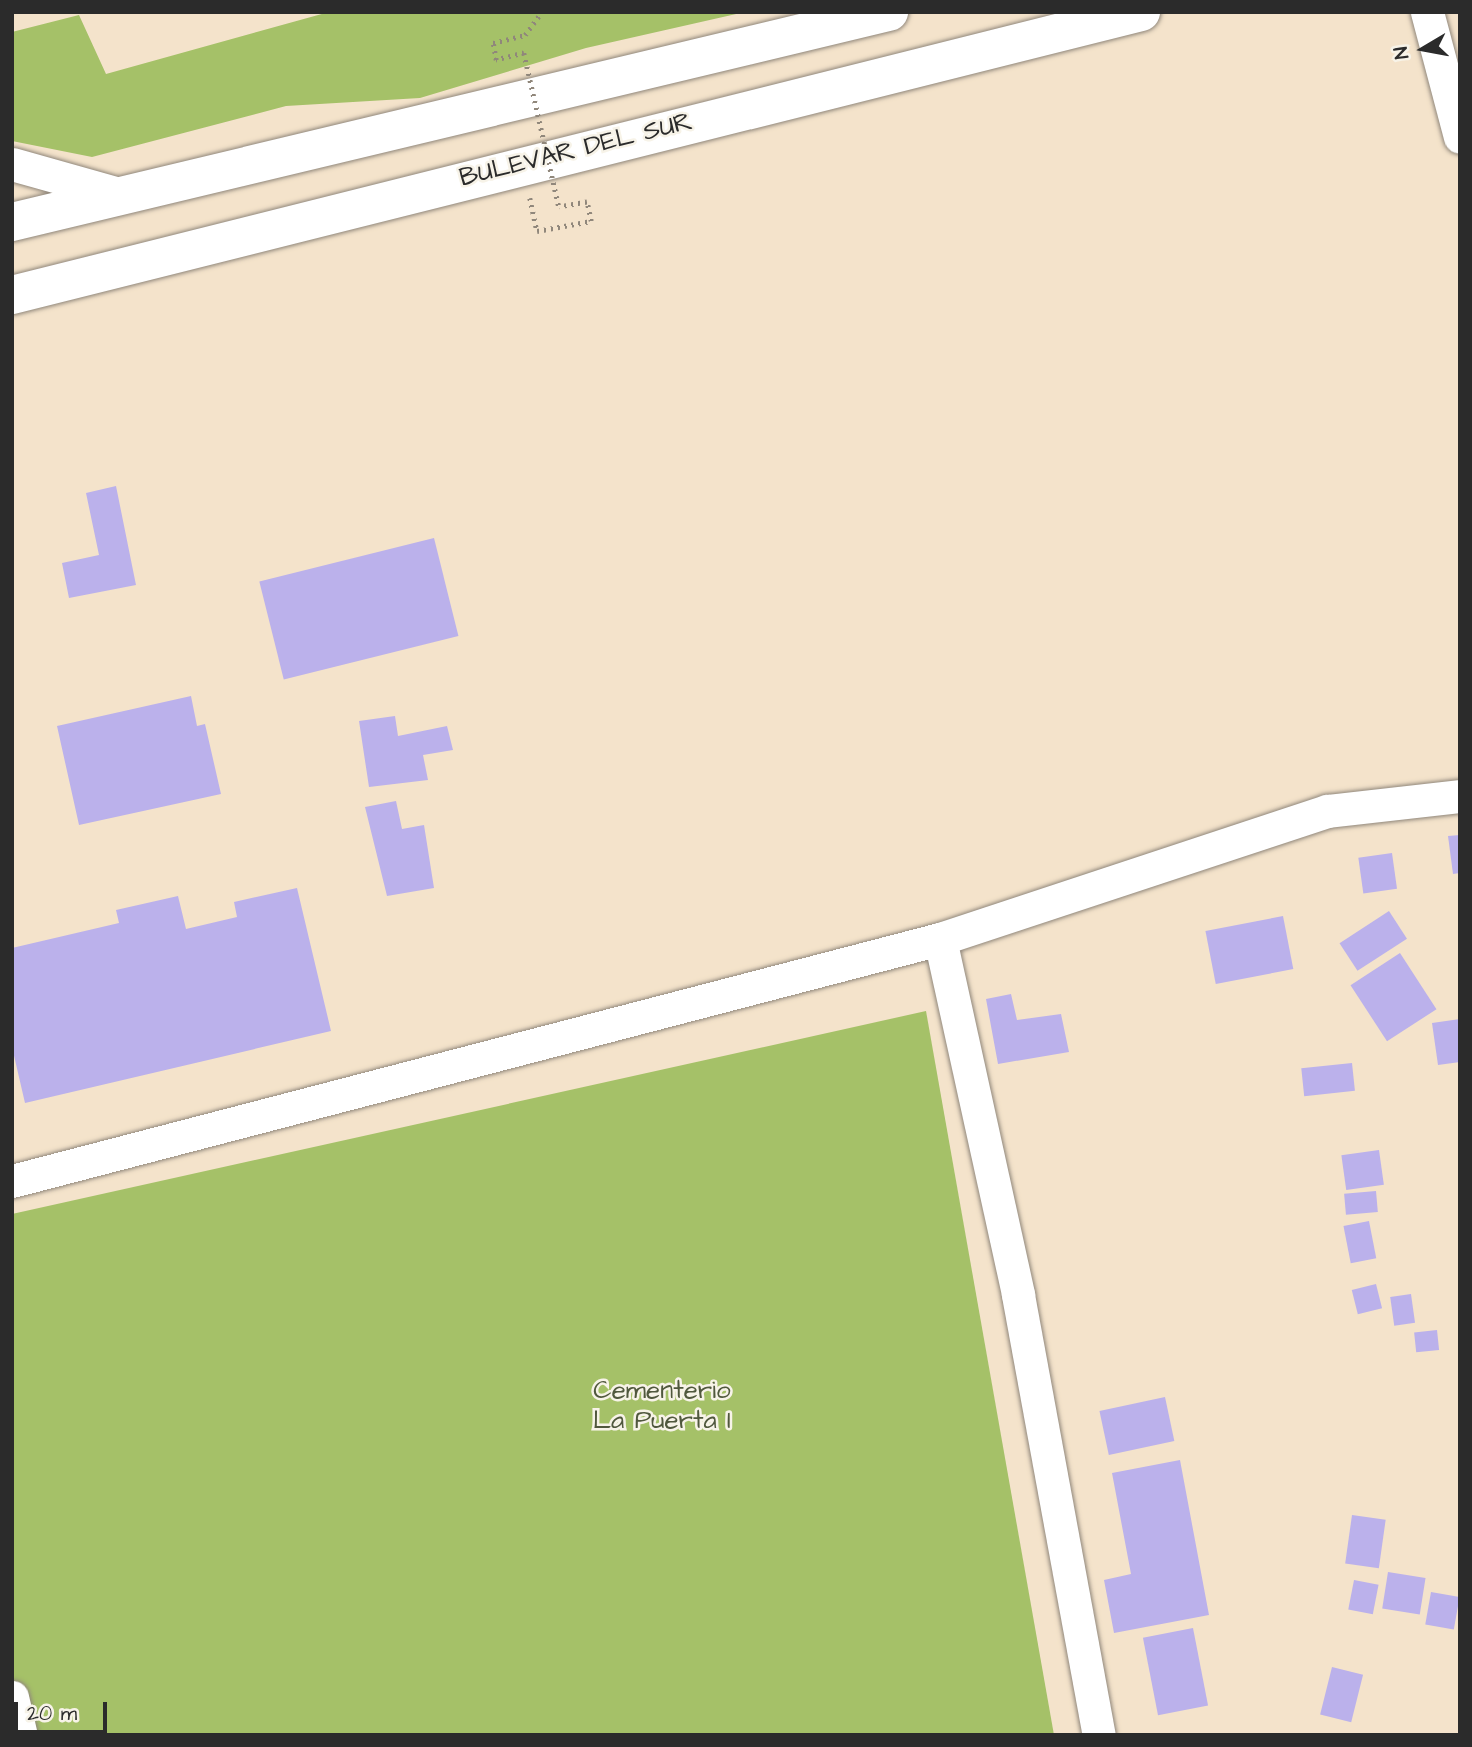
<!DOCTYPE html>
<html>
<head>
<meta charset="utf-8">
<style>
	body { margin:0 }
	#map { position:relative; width:1472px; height:1747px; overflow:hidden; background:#f4e3cb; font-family:"Architects Daughter",sans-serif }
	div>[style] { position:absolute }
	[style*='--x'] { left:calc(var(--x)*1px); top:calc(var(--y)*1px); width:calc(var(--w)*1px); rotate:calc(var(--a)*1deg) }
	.green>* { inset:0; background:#a5c168 }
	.building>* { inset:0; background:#bbb1eb; transform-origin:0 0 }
	.path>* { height:4.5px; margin-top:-2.25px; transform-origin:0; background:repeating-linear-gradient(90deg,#90877b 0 2px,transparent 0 7px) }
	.roads { filter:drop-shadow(0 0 2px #90877b) drop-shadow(0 0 2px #90877b) }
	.minor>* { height:33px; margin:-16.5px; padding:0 16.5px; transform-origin:16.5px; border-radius:16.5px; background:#fff }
	.highway>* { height:38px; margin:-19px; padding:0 19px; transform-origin:19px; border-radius:19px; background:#fff }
	.path-bridge>* { height:4.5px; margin-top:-2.25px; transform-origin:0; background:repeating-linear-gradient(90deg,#90877b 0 2px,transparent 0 7px) }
	span { translate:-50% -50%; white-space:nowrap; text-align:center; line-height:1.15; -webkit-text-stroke:5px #f7f3e8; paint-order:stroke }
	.street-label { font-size:26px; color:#2b2b2b }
	.park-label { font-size:26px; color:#50583d }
	.frame { position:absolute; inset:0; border:14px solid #2b2b2b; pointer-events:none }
	.north { position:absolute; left:1388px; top:14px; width:70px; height:70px; -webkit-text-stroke:5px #f7f3e8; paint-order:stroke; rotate:260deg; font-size:19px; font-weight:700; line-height:28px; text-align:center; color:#2b2b2b }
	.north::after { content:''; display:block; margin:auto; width:24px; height:32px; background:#2b2b2b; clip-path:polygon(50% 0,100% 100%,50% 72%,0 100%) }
	.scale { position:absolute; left:14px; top:1702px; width:93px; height:32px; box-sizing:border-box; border:4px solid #2b2b2b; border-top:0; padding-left:9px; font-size:21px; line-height:24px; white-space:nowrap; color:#2b2b2b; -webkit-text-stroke:5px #f7f3e8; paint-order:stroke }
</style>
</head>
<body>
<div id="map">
	<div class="green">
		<div style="clip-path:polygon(329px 12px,745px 12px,586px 48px,420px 98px,286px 106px,92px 157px,12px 141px,12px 32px,79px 15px,106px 74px)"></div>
		<div style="clip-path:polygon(926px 1011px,1054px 1735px,12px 1735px,12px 1214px)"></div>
	</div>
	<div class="building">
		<div style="clip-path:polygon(116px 486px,136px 585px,69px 598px,62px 563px,99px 555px,86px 493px)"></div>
		<div style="left:434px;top:538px;width:101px;height:180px;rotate:76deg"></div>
		<div style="clip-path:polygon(191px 696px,197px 726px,205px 724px,221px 794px,79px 825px,57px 726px)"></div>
		<div style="clip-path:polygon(395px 716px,398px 736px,447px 726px,453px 750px,423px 755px,428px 780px,369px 787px,359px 721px)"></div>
		<div style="clip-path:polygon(396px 801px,402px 829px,424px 825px,434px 888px,387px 896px,365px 807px)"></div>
		<div style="clip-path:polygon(1460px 835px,1460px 873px,1453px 874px,1448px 836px)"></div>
		<div style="left:1392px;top:853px;width:36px;height:34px;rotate:82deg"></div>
		<div style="clip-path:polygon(297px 888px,331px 1031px,25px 1103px,12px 1047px,12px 948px,119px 923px,116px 910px,178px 896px,186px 929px,237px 917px,234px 902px)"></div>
		<div style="left:1389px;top:911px;width:33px;height:59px;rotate:57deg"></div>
		<div style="left:1283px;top:916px;width:54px;height:79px;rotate:79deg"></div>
		<div style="left:1400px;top:953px;width:67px;height:59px;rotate:57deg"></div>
		<div style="clip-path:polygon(1011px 994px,1017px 1020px,1061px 1014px,1069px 1052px,998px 1064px,986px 999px)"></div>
		<div style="clip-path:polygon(1460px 1019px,1460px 1062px,1438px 1065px,1432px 1023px)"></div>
		<div style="left:1352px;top:1063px;width:28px;height:51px;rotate:84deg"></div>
		<div style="left:1379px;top:1150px;width:35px;height:38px;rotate:82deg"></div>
		<div style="left:1376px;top:1191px;width:21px;height:32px;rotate:85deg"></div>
		<div style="left:1369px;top:1221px;width:38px;height:26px;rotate:79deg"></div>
		<div style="left:1376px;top:1284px;width:25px;height:25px;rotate:76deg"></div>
		<div style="left:1411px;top:1294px;width:29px;height:21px;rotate:82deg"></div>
		<div style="left:1437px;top:1330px;width:20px;height:23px;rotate:84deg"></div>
		<div style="left:1165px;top:1397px;width:45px;height:67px;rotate:78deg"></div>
		<div style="clip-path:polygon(1180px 1460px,1209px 1615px,1114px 1633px,1104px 1580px,1131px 1574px,1112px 1473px)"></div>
		<div style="left:1352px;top:1515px;width:34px;height:49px;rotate:8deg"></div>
		<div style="left:1388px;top:1572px;width:38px;height:37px;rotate:9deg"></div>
		<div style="left:1354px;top:1580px;width:25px;height:30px;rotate:11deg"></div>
		<div style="left:1431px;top:1592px;width:29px;height:33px;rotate:10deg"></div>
		<div style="left:1193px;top:1628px;width:79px;height:51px;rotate:79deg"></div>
		<div style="left:1332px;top:1667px;width:32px;height:49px;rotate:14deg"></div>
	</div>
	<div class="path">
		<div style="--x:524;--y:53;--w:29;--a:166"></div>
		<div style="--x:496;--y:60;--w:17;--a:-100"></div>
		<div style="--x:493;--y:43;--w:33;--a:-14"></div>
		<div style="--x:525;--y:35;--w:29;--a:-54"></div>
		<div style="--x:530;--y:198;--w:34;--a:78"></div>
		<div style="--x:537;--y:231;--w:55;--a:-10.5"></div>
		<div style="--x:591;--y:221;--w:19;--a:-102"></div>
		<div style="--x:587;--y:202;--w:28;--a:170"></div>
	</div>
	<div class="roads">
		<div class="minor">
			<div style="--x:1427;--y:12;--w:129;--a:75.2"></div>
			<div style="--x:12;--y:164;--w:118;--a:15.7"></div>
			<div style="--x:940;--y:939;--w:364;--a:77.6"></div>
			<div style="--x:1018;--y:1295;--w:447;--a:79.6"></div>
			<div style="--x:12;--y:1181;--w:959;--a:-14.62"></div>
			<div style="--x:940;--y:939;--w:408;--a:-18.3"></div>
			<div style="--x:1327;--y:811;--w:134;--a:-6.4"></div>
			<div style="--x:12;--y:1697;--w:39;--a:77"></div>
		</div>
		<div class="highway">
			<div style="--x:12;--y:222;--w:902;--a:-13.47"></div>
			<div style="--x:12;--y:295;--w:1164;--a:-14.07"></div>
		</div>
	</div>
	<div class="path-bridge">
		<div style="--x:524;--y:53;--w:158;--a:77.2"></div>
	</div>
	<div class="street-label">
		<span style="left:576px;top:150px;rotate:-14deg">BULEVAR DEL SUR</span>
	</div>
	<div class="park-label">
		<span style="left:662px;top:1406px">Cementerio<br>La Puerta I</span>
	</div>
	<div class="frame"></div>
	<div class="north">N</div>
	<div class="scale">20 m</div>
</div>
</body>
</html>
